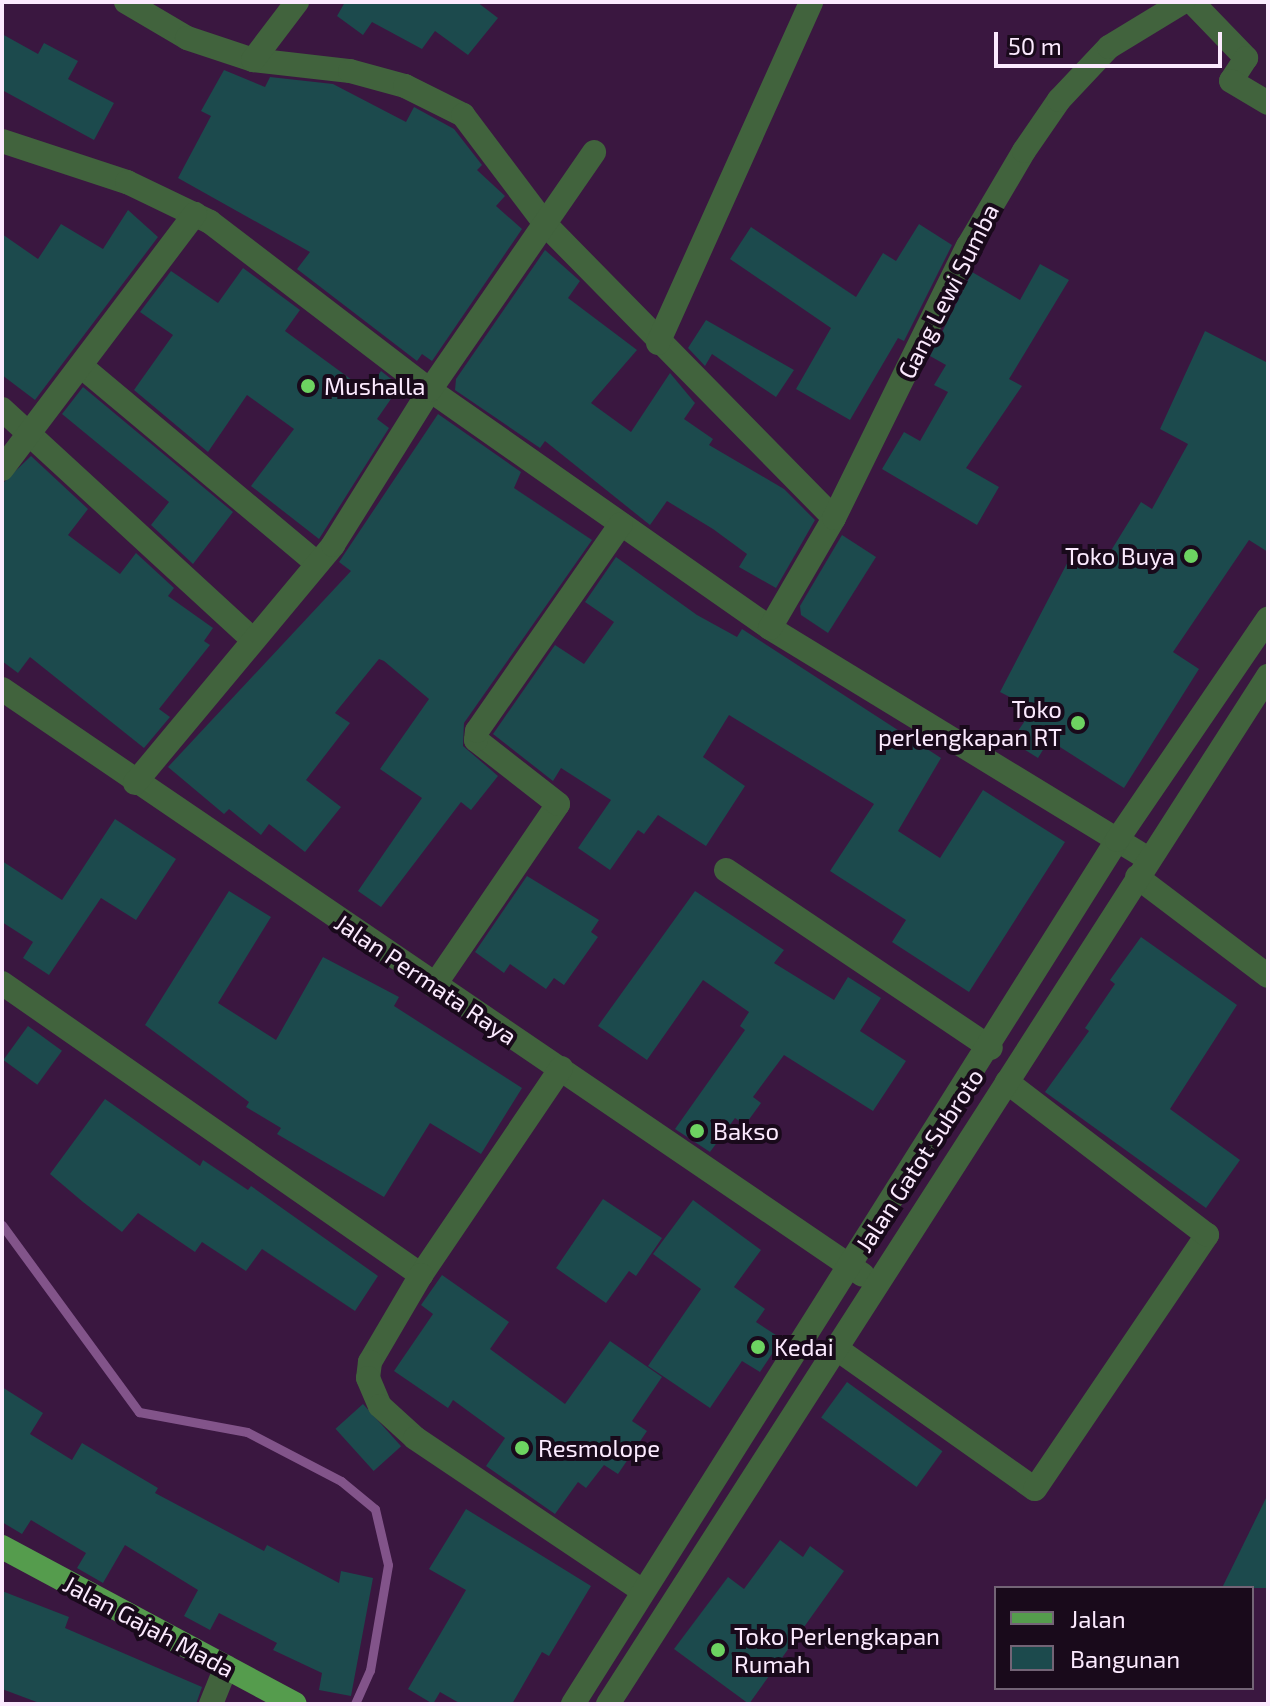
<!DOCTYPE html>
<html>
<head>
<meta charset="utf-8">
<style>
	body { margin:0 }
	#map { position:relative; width:1270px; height:1706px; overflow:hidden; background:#3a1740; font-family:"Exo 2",sans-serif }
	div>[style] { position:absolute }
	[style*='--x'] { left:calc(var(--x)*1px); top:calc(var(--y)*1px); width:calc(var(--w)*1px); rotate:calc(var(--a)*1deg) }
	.stream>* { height:9px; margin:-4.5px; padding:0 4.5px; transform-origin:4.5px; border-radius:4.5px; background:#82548a }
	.building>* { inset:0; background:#1c4a4d; transform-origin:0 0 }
	.minor>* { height:24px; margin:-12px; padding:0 12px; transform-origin:12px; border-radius:12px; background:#41633d }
	.major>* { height:24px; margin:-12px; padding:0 12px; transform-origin:12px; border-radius:12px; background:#559c4d }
	.dots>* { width:22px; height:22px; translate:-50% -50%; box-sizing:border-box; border:4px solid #190a1b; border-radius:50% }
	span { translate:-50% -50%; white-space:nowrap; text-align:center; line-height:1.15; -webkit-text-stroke:8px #190a1b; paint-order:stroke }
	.street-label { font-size:24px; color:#fbeafe }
	.poi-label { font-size:24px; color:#fbeafe }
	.left { translate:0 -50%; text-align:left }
	.right { translate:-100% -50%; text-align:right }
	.frame { position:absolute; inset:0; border:4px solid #fbeafe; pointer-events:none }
	.legend { position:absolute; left:994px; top:1586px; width:260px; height:104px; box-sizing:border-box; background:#190a1b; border:2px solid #736476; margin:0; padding:10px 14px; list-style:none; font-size:24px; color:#fbeafe }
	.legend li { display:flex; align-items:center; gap:16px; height:40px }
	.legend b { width:40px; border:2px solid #736476 }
	.scale { position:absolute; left:994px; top:32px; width:228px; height:36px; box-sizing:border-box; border:4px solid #fbeafe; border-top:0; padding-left:10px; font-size:24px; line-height:28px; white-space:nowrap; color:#fbeafe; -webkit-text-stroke:6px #190a1b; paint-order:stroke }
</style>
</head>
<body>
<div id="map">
	<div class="stream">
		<div style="--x:2;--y:1225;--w:232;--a:53.8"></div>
		<div style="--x:139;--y:1412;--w:110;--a:10.5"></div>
		<div style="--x:247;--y:1432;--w:106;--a:27.5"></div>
		<div style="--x:341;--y:1481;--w:44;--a:39.5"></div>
		<div style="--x:375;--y:1509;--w:57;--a:76.9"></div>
		<div style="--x:388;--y:1565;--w:107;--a:99.7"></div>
		<div style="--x:370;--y:1670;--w:37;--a:114"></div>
	</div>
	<div class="building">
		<div style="clip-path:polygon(345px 2px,477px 2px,498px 18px,468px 55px,435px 31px,422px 49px,372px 22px,363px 35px,337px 16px)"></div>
		<div style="clip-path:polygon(2px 34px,38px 54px,44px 43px,78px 61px,68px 79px,114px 103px,94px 140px,2px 90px)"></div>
		<div style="clip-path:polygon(224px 70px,265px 87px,270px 77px,333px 84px,406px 122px,414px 107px,454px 129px,482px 165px,477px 170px,505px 196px,496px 206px,522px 229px,432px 361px,422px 354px,417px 361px,297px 269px,310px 252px,178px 178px,211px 116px,201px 111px)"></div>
		<div style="clip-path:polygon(128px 210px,158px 237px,35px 400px,2px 375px,2px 234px,38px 259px,61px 224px,103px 249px)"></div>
		<div style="clip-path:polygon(919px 224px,952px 245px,904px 341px,898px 338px,850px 420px,796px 389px,831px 328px,730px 259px,751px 227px,856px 297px,883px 253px,896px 261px)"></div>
		<div style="clip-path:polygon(545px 250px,580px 281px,568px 298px,637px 350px,591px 403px,631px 432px,670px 373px,695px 403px,684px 419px,713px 439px,709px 445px,784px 489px,815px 520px,776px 588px,739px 567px,747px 554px,713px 529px,667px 501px,650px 525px,545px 441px,540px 448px,455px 390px,456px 379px)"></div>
		<div style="clip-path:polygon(1040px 264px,1069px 280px,1009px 379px,1022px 386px,966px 468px,999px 487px,977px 525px,882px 469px,904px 432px,920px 441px,948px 392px,934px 385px,946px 365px,930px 356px,972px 272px,1020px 300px)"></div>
		<div style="clip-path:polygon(243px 268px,300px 310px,285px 331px,367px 391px,381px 371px,400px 386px,377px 419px,389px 428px,319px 539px,251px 486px,294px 429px,247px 395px,208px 452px,134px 390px,173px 335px,140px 312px,171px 271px,218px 303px)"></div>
		<div style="clip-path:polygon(706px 320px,794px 370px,776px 397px,712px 354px,705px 366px,688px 348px)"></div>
		<div style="clip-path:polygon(1205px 331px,1268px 363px,1268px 552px,1249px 540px,1173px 652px,1199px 669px,1124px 788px,1049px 740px,1038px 758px,1011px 741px,1033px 709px,1000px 692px,1075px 548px,1104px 562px,1141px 502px,1152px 509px,1188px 444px,1160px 429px)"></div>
		<div style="clip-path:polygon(83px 387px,233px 512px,193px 564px,151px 525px,169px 502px,62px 414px)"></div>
		<div style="clip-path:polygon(438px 414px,521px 472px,514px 488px,592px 540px,464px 723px,463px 746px,498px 776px,471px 810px,461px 802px,381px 907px,358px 891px,422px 798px,380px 769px,429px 699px,384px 661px,379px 659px,335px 713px,350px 723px,306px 780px,341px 807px,305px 852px,269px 824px,261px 835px,229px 809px,224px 814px,168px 767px,351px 571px,339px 562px)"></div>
		<div style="clip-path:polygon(31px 456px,88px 509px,68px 535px,120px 574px,136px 553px,174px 588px,168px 596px,213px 628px,204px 641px,210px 645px,159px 709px,170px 717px,144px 748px,30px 657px,18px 673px,2px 661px,2px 484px)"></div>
		<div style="clip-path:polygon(842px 535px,876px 557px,828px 633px,801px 615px,800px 606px)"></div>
		<div style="clip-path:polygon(616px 557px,697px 615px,737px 637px,742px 629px,941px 758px,898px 831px,940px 858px,983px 790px,1065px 842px,969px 992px,892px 942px,906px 920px,830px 871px,874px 804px,729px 715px,703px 757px,745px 786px,706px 846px,658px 815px,644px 834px,638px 830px,610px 870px,578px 848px,611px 800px,561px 768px,553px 781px,493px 734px,555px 645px,584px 664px,614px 622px,585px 602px)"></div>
		<div style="clip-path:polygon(115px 819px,176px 859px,136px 920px,101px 898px,49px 975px,23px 958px,33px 942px,2px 922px,2px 861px,62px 900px)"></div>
		<div style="clip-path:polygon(527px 876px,599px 920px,591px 932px,598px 937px,564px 985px,554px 978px,546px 989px,510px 964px,504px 973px,475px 952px)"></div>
		<div style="clip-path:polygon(229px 891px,271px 917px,218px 1003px,276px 1040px,323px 957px,399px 997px,394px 1006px,522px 1088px,481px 1154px,430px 1123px,384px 1197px,277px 1134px,281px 1128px,246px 1107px,249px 1102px,145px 1025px)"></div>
		<div style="clip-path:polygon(695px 891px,784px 950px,774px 963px,834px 1000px,848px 977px,881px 998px,860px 1031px,906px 1061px,873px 1111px,784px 1055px,753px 1097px,761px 1103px,745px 1125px,735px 1118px,710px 1152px,675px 1129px,745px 1030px,740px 1026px,749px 1012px,703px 980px,647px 1060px,598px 1026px)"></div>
		<div style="clip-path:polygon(1141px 937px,1237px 1005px,1170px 1109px,1240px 1160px,1206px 1208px,1045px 1092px,1089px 1031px,1085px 1028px,1115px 984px,1110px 980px)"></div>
		<div style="left:28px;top:1026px;width:42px;height:42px;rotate:36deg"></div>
		<div style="clip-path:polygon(105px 1099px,200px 1166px,203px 1160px,248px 1190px,251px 1186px,378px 1276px,355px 1311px,262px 1249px,246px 1271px,202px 1242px,195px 1252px,138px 1213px,122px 1232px,83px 1202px,50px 1174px)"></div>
		<div style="clip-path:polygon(603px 1199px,662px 1238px,636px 1276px,629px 1271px,606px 1303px,556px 1268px)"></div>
		<div style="clip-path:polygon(693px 1200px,761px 1250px,734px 1287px,765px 1309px,756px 1322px,782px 1339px,760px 1372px,742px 1361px,710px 1408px,648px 1366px,701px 1289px,653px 1254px)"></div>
		<div style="clip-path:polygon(442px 1275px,509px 1322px,490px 1349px,565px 1404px,610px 1341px,662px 1377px,632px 1421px,647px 1431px,618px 1474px,604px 1465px,586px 1488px,578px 1482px,555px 1514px,486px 1466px,505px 1438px,453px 1400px,448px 1408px,394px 1371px,433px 1314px,421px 1305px)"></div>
		<div style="left:847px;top:1382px;width:118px;height:44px;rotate:36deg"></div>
		<div style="clip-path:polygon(2px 1387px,43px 1413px,30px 1434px,72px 1460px,82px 1443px,158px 1488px,155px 1493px,264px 1551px,267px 1545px,339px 1583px,341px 1571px,373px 1578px,351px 1696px,319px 1690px,322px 1673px,273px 1650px,277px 1643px,219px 1613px,210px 1630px,184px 1616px,198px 1590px,125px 1545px,103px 1583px,77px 1568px,86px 1553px,31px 1520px,22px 1534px,2px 1522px)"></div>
		<div style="left:363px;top:1404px;width:57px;height:37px;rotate:48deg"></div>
		<div style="clip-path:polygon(1268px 1494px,1268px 1588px,1222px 1588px)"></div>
		<div style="clip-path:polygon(466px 1509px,591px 1586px,549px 1656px,542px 1652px,512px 1704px,461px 1704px,440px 1692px,433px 1704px,408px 1689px,466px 1590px,429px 1569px)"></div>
		<div style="clip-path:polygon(780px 1540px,803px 1557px,810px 1546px,844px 1571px,749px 1704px,674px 1649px,728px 1577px,744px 1589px)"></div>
		<div style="clip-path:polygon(2px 1591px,69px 1617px,65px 1628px,202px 1687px,196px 1704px,42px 1704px,2px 1689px)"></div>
	</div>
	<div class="minor">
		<div style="--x:126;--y:2;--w:71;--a:30.5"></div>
		<div style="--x:187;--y:38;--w:70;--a:18.4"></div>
		<div style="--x:253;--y:60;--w:98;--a:6.5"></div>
		<div style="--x:350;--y:71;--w:57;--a:15.3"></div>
		<div style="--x:405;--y:86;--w:65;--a:26.6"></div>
		<div style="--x:463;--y:115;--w:136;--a:53"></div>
		<div style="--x:545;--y:224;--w:412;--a:45.5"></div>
		<div style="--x:1192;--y:2;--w:78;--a:46"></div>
		<div style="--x:1246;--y:58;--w:27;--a:123"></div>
		<div style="--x:1231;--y:81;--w:43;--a:30.7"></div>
		<div style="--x:253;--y:60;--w:73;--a:-52.8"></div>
		<div style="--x:2;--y:141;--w:132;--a:18.2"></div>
		<div style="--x:127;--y:182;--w:92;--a:25.7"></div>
		<div style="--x:210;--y:222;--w:277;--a:37.4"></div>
		<div style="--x:430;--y:390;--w:415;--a:35"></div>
		<div style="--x:770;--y:628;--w:444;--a:31.4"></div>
		<div style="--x:658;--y:343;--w:374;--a:-65.8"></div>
		<div style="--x:81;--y:366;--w:307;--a:39.9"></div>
		<div style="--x:2;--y:409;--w:340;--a:42.6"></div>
		<div style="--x:2;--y:469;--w:320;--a:-52.9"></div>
		<div style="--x:770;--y:628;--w:127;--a:-59.8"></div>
		<div style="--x:834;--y:518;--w:303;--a:-63.8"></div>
		<div style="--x:968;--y:246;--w:110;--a:-59.5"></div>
		<div style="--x:1024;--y:151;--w:62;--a:-55.5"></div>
		<div style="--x:1059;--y:100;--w:73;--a:-46.7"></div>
		<div style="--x:1109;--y:47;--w:87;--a:-31.3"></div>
		<div style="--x:2;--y:689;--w:1041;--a:34.24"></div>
		<div style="--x:135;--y:783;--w:310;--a:-50.2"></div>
		<div style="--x:333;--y:545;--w:183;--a:-58"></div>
		<div style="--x:430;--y:390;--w:289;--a:-55.4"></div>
		<div style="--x:726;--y:870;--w:319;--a:33.9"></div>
		<div style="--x:1137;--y:877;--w:164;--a:37.1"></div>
		<div style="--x:2;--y:983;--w:511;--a:34.87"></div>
		<div style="--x:421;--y:1275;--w:250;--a:-55.9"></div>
		<div style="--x:434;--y:986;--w:220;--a:-55.7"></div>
		<div style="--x:558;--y:804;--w:104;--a:-142"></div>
		<div style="--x:476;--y:740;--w:9;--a:-84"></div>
		<div style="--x:477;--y:731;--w:252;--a:-55.2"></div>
		<div style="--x:421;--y:1275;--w:101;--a:120.4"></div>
		<div style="--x:370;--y:1362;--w:16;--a:97"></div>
		<div style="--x:368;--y:1378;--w:30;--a:67"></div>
		<div style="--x:380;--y:1406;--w:47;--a:42.4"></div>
		<div style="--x:415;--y:1438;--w:275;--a:33.9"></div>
		<div style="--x:837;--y:1349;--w:242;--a:35.3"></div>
		<div style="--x:1035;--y:1489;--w:307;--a:-55.9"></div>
		<div style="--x:1207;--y:1235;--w:252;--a:-142.6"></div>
		<div style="--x:211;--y:1704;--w:40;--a:-68"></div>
		<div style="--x:573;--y:1704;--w:1021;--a:-57.8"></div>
		<div style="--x:1117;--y:840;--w:268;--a:-55.7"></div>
		<div style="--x:608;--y:1704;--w:1222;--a:-57.3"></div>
	</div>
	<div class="major">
		<div style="--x:2;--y:1547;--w:332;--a:28.2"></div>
	</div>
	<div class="dots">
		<div style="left:308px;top:386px;background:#6dd361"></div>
		<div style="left:1191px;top:556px;background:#6dd361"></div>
		<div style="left:1078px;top:723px;background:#6dd361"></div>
		<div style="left:697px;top:1131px;background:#6dd361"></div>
		<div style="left:758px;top:1347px;background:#6dd361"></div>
		<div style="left:522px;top:1448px;background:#6dd361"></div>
		<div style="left:718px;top:1650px;background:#6dd361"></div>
	</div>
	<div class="street-label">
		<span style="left:948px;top:291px;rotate:-63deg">Gang Lewi Sumba</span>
		<span style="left:426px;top:979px;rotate:34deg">Jalan Permata Raya</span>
		<span style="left:919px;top:1160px;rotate:-57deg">Jalan Gatot Subroto</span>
		<span style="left:149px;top:1626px;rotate:28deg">Jalan Gajah Mada</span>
	</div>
	<div class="poi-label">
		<span class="left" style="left:324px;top:386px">Mushalla</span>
		<span class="right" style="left:1175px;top:556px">Toko Buya</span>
		<span class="right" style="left:1062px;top:723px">Toko<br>perlengkapan RT</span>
		<span class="left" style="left:713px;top:1131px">Bakso</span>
		<span class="left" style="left:774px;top:1347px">Kedai</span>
		<span class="left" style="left:538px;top:1448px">Resmolope</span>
		<span class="left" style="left:734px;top:1650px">Toko Perlengkapan<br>Rumah</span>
	</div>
	<div class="frame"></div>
	<ul class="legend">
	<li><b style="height:10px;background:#559c4d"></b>Jalan</li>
	<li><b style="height:22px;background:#1c4a4d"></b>Bangunan</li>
	</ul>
	<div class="scale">50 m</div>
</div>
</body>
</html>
